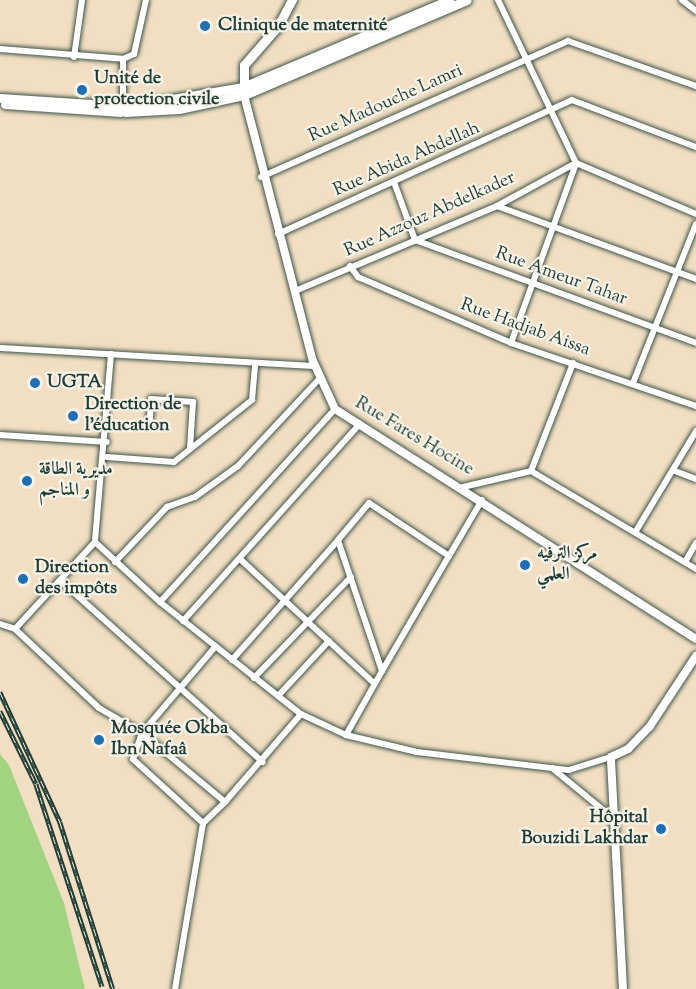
<!DOCTYPE html>
<html>
<head>
<meta charset="utf-8">
<style>
	body { margin:0 }
	#map { position:relative; width:696px; height:989px; overflow:hidden; background:#f2dfc3; font-family:"Sorts Mill Goudy",Amiri,serif }
	div>[style] { position:absolute }
	[style*='--x'] { left:calc(var(--x)*1px); top:calc(var(--y)*1px); width:calc(var(--w)*1px); rotate:calc(var(--a)*1deg) }
	.green>* { inset:0; background:#a2d381 }
	.roads { filter:drop-shadow(0 0 2px #3f5549) drop-shadow(0 0 2px #3f5549) }
	.street>* { height:6px; margin:-3px; padding:0 3px; transform-origin:3px; border-radius:3px; background:#fff }
	.secondary>* { height:8px; margin:-4px; padding:0 4px; transform-origin:4px; border-radius:4px; background:#fff }
	.primary>* { height:9px; margin:-4.5px; padding:0 4.5px; transform-origin:4.5px; border-radius:4.5px; background:#fff }
	.rail>* { height:4.5px; margin-top:-2.25px; transform-origin:0; background:repeating-linear-gradient(90deg,#f7f3e8 0 7px,#1f3d34 0 14px); box-sizing:border-box; border-block:2px solid #1f3d34 }
	.dots>* { width:16px; height:16px; translate:-50% -50%; box-sizing:border-box; border:3px solid #f7f3e8; border-radius:50% }
	span { translate:-50% -50%; white-space:nowrap; text-align:center; line-height:1.15; -webkit-text-stroke:4.5px #f7f3e8; paint-order:stroke }
	.poi-label { font-size:18px; color:#1f3d34; font-weight:700 }
	.left { translate:0 -50%; text-align:left }
	.right { translate:-100% -50%; text-align:right }
	.street-label { font-size:18px; color:#1f3d34 }
</style>
</head>
<body>
<div id="map">
	<div class="green">
		<div style="clip-path:polygon(0 754px,9px 765px,64px 903px,85px 989px,0 989px)"></div>
	</div>
	<div class="roads">
		<div class="street">
			<div style="--x:498;--y:0;--w:181;--a:64.4"></div>
			<div style="--x:682;--y:0;--w:18;--a:38"></div>
			<div style="--x:0;--y:49;--w:123;--a:4.6"></div>
			<div style="--x:74;--y:57;--w:58;--a:-82"></div>
			<div style="--x:123;--y:105;--w:46;--a:-90"></div>
			<div style="--x:123;--y:59;--w:12;--a:-24"></div>
			<div style="--x:134;--y:54;--w:55;--a:-77.5"></div>
			<div style="--x:576;--y:163;--w:130;--a:23"></div>
			<div style="--x:261;--y:177;--w:336;--a:-23.9"></div>
			<div style="--x:568;--y:41;--w:136;--a:19.4"></div>
			<div style="--x:394;--y:182;--w:62;--a:70.1"></div>
			<div style="--x:415;--y:240;--w:299;--a:20.1"></div>
			<div style="--x:497;--y:206;--w:212;--a:20.1"></div>
			<div style="--x:278;--y:234;--w:323;--a:-24.5"></div>
			<div style="--x:572;--y:100;--w:133;--a:20.8"></div>
			<div style="--x:350;--y:266;--w:14;--a:54"></div>
			<div style="--x:358;--y:277;--w:167;--a:23.3"></div>
			<div style="--x:511;--y:343;--w:195;--a:18.8"></div>
			<div style="--x:295;--y:291;--w:219;--a:-22.8"></div>
			<div style="--x:497;--y:206;--w:90;--a:-28.6"></div>
			<div style="--x:511;--y:343;--w:191;--a:-70.1"></div>
			<div style="--x:0;--y:348;--w:315;--a:3.3"></div>
			<div style="--x:111;--y:354;--w:189;--a:94.9"></div>
			<div style="--x:95;--y:542;--w:88;--a:42.7"></div>
			<div style="--x:160;--y:602;--w:180;--a:38.5"></div>
			<div style="--x:301;--y:714;--w:50;--a:25"></div>
			<div style="--x:346;--y:735;--w:73;--a:-60.6"></div>
			<div style="--x:382;--y:671;--w:138;--a:-108.6"></div>
			<div style="--x:338;--y:540;--w:48;--a:-50"></div>
			<div style="--x:369;--y:503;--w:96;--a:33.5"></div>
			<div style="--x:449;--y:556;--w:65;--a:-59.5"></div>
			<div style="--x:633;--y:383;--w:171;--a:-68.4"></div>
			<div style="--x:150;--y:418;--w:19;--a:-87"></div>
			<div style="--x:151;--y:399;--w:42;--a:4.1"></div>
			<div style="--x:193;--y:402;--w:47;--a:93.7"></div>
			<div style="--x:0;--y:435;--w:107;--a:3.7"></div>
			<div style="--x:107;--y:457;--w:67;--a:4.3"></div>
			<div style="--x:174;--y:462;--w:100;--a:-38.5"></div>
			<div style="--x:252;--y:400;--w:37;--a:-85"></div>
			<div style="--x:531;--y:471;--w:192;--a:30.7"></div>
			<div style="--x:675;--y:471;--w:22;--a:21"></div>
			<div style="--x:463;--y:487;--w:70;--a:-13.2"></div>
			<div style="--x:531;--y:471;--w:116;--a:-68.7"></div>
			<div style="--x:636;--y:531;--w:117;--a:-59"></div>
			<div style="--x:240;--y:559;--w:183;--a:42.8"></div>
			<div style="--x:115;--y:562;--w:76;--a:-46.6"></div>
			<div style="--x:167;--y:507;--w:30;--a:-20"></div>
			<div style="--x:195;--y:497;--w:53;--a:-35.8"></div>
			<div style="--x:238;--y:466;--w:119;--a:-47"></div>
			<div style="--x:685;--y:562;--w:22;--a:-60"></div>
			<div style="--x:61;--y:581;--w:271;--a:41.9"></div>
			<div style="--x:160;--y:602;--w:261;--a:-47.8"></div>
			<div style="--x:183;--y:621;--w:265;--a:-48.1"></div>
			<div style="--x:0;--y:624;--w:16;--a:18"></div>
			<div style="--x:15;--y:629;--w:118;--a:-47.4"></div>
			<div style="--x:15;--y:629;--w:115;--a:43.2"></div>
			<div style="--x:99;--y:708;--w:50;--a:30.2"></div>
			<div style="--x:142;--y:733;--w:113;--a:-49.7"></div>
			<div style="--x:232;--y:660;--w:160;--a:-48.5"></div>
			<div style="--x:382;--y:671;--w:133;--a:-59.8"></div>
			<div style="--x:254;--y:678;--w:140;--a:-46.2"></div>
			<div style="--x:278;--y:696;--w:75;--a:-47.2"></div>
			<div style="--x:346;--y:735;--w:73;--a:13.5"></div>
			<div style="--x:417;--y:752;--w:153;--a:6.8"></div>
			<div style="--x:569;--y:770;--w:44;--a:-17.2"></div>
			<div style="--x:552;--y:768;--w:80;--a:39.4"></div>
			<div style="--x:225;--y:802;--w:30;--a:136"></div>
			<div style="--x:203;--y:823;--w:95;--a:-137.6"></div>
			<div style="--x:133;--y:759;--w:28;--a:-71"></div>
			<div style="--x:142;--y:733;--w:108;--a:39.7"></div>
			<div style="--x:225;--y:802;--w:116;--a:-49.2"></div>
			<div style="--x:175;--y:989;--w:168;--a:-80.4"></div>
		</div>
		<div class="secondary">
			<div style="--x:244;--y:95;--w:275;--a:75.5"></div>
			<div style="--x:313;--y:361;--w:53;--a:65.4"></div>
			<div style="--x:335;--y:409;--w:428;--a:32.5"></div>
			<div style="--x:623;--y:989;--w:232;--a:-93"></div>
			<div style="--x:611;--y:757;--w:19;--a:-25"></div>
			<div style="--x:628;--y:749;--w:32;--a:-46"></div>
			<div style="--x:650;--y:726;--w:84;--a:-56.7"></div>
		</div>
		<div class="primary">
			<div style="--x:244;--y:91;--w:26;--a:-90"></div>
			<div style="--x:244;--y:65;--w:52;--a:-48.9"></div>
			<div style="--x:278;--y:26;--w:30;--a:-62"></div>
			<div style="--x:0;--y:98;--w:122;--a:3.8"></div>
			<div style="--x:5;--y:104;--w:116;--a:3.9"></div>
			<div style="--x:126;--y:107;--w:119;--a:-9.7"></div>
			<div style="--x:243;--y:87;--w:224;--a:-22.9"></div>
			<div style="--x:125;--y:112;--w:54;--a:-3.2"></div>
			<div style="--x:179;--y:109;--w:66;--a:-12.2"></div>
			<div style="--x:244;--y:95;--w:242;--a:-23.1"></div>
		</div>
	</div>
	<div class="rail">
		<div style="--x:0;--y:692;--w:143;--a:65.2"></div>
		<div style="--x:60;--y:822;--w:175;--a:72.4"></div>
		<div style="--x:0;--y:711;--w:81;--a:63.7"></div>
		<div style="--x:36;--y:784;--w:213;--a:71.9"></div>
	</div>
	<div class="dots">
		<div style="left:205px;top:26px;background:#1f6fb2"></div>
		<div style="left:82px;top:90px;background:#1f6fb2"></div>
		<div style="left:35px;top:383px;background:#1f6fb2"></div>
		<div style="left:73px;top:416px;background:#1f6fb2"></div>
		<div style="left:27px;top:481px;background:#1f6fb2"></div>
		<div style="left:525px;top:565px;background:#1f6fb2"></div>
		<div style="left:23px;top:579px;background:#1f6fb2"></div>
		<div style="left:99px;top:740px;background:#1f6fb2"></div>
		<div style="left:661px;top:829px;background:#1f6fb2"></div>
	</div>
	<div class="poi-label">
		<span class="left" style="left:218px;top:26px">Clinique de maternité</span>
		<span class="left" style="left:94px;top:90px">Unité de<br>protection civile</span>
		<span class="left" style="left:47px;top:383px">UGTA</span>
		<span class="left" style="left:85px;top:416px">Direction de<br>l'éducation</span>
		<span class="left" style="left:39px;top:481px">مديرية الطاقة<br>و المناجم</span>
		<span class="left" style="left:537px;top:565px">مركز الترفيه<br>العلمي</span>
		<span class="left" style="left:35px;top:579px">Direction<br>des impôts</span>
		<span class="left" style="left:111px;top:740px">Mosquée Okba<br>Ibn Nafaâ</span>
		<span class="right" style="left:648px;top:829px">Hôpital<br>Bouzidi Lakhdar</span>
	</div>
	<div class="street-label">
		<span style="left:386px;top:104px;rotate:-24deg">Rue Madouche Lamri</span>
		<span style="left:407px;top:160px;rotate:-24deg">Rue Abida Abdellah</span>
		<span style="left:430px;top:215px;rotate:-24deg">Rue Azzouz Abdelkader</span>
		<span style="left:561px;top:277px;rotate:20deg">Rue Ameur Tahar</span>
		<span style="left:525px;top:328px;rotate:20deg">Rue Hadjab Aissa</span>
		<span style="left:414px;top:437px;rotate:31deg">Rue Fares Hocine</span>
	</div>
</div>
</body>
</html>
